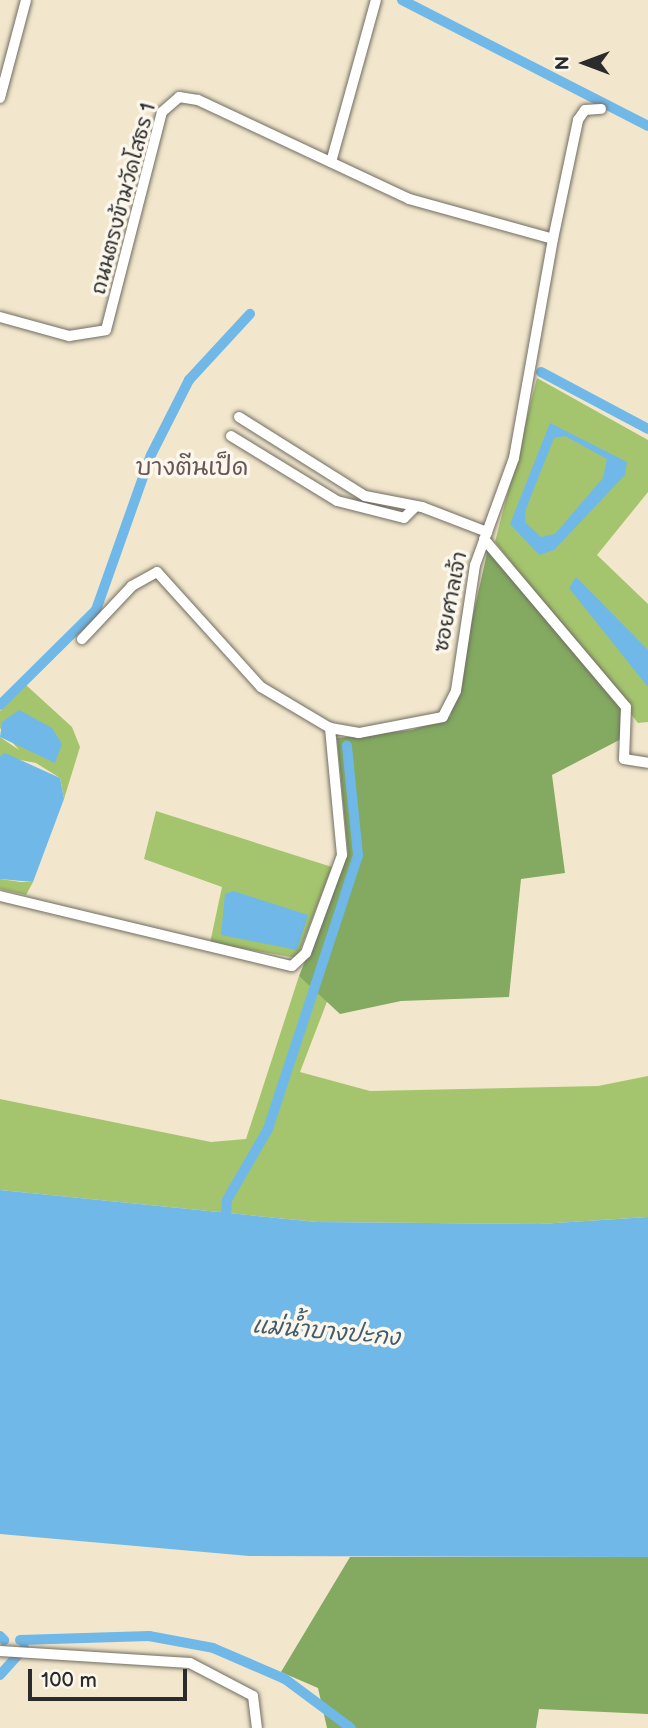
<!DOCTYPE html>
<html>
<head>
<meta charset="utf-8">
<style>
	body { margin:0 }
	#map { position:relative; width:648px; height:1728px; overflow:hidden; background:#f2e7cc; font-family:"Balsamiq Sans","Playpen Sans Thai",sans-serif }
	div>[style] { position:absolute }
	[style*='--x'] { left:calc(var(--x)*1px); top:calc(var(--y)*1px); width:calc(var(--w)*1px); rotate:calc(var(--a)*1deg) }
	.green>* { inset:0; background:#a4c56d }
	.forest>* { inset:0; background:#83aa60 }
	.water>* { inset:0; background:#70b8e8 }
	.canal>* { height:10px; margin:-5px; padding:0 5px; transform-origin:5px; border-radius:5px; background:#70b8e8 }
	.roads { filter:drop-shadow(0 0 2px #716d63) drop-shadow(0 0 2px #716d63) }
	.street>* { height:10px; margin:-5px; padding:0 5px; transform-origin:5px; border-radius:5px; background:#fff }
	span { translate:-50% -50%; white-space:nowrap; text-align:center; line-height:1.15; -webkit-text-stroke:7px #fbf7ec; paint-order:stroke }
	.street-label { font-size:21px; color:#2b2b2b }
	.water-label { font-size:23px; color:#435c6d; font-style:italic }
	.quarter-label { font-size:24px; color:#685654 }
	.north { position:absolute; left:550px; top:28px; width:70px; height:70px; -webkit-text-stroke:5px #fbf7ec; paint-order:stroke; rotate:270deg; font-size:19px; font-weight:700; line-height:28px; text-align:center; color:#2b2b2b }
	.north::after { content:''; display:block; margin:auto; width:24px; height:32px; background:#2b2b2b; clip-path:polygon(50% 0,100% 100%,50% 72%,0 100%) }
	.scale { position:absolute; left:28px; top:1669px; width:159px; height:32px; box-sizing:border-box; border:4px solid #2b2b2b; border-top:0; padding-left:9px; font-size:21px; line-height:24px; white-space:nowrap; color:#2b2b2b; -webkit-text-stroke:5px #fbf7ec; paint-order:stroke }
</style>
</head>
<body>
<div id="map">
	<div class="green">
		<div style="clip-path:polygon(537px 378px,648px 440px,648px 492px,597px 555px,648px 604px,648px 722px,638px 723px,495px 542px)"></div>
		<div style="clip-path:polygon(26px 685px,72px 727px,80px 747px,64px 799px,60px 778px,36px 763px,0 756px,0 737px,19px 750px,0 728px,0 711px)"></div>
		<div style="clip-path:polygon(156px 811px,332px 867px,297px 958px,210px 943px,222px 887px,144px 859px)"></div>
		<div style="clip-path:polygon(0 879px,21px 882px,33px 882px,26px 895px,0 889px)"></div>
		<div style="clip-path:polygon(299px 976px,328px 999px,300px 1072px,370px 1091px,598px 1086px,648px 1076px,648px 1217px,540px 1224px,317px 1222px,0 1190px,0 1099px,211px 1142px,246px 1139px)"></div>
	</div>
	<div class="forest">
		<div style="clip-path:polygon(488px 549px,621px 708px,627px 736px,552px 775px,565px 873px,521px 879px,509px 997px,401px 1001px,340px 1014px,299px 976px,348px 854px,337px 738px,412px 730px,450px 717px)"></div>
		<div style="clip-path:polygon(350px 1557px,648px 1557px,648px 1714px,539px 1709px,536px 1728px,327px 1728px,318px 1688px,281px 1672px)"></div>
	</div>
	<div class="water">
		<div style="clip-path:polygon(evenodd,550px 423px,627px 462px,625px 475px,554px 550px,539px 555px,510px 524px,550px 423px,565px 436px,607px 459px,603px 478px,555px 534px,541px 537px,525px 522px,526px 509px,554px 438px,565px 436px)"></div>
		<div style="clip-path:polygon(576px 577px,648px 650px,648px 687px,569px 588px)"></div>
		<div style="clip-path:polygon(19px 710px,52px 728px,62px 744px,55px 763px,0 737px,2px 722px)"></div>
		<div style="clip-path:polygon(5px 753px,60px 778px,64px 799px,33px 882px,0 879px,0 756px)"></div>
		<div style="clip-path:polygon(233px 891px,308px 915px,297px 950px,221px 935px,225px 894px)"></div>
		<div style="clip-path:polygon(0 1190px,317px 1222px,540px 1224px,648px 1217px,648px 1557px,249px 1556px,0 1534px)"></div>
	</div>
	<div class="canal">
		<div style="--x:402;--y:0;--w:276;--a:27.1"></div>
		<div style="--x:541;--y:372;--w:121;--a:28"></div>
		<div style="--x:0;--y:705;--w:135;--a:-44.7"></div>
		<div style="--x:96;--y:610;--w:164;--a:-70.5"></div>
		<div style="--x:151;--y:455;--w:84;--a:-63.1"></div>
		<div style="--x:189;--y:380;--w:90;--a:-47.3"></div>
		<div style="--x:225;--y:1228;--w:28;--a:-86"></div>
		<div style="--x:227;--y:1200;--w:82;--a:-60"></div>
		<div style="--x:268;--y:1129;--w:288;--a:-71.8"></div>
		<div style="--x:358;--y:855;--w:110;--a:-95.8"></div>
		<div style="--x:0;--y:1636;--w:6;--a:45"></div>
		<div style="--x:20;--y:1640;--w:129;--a:-1.8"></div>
		<div style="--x:149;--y:1636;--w:65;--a:10.6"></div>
		<div style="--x:213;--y:1648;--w:78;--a:23.3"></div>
		<div style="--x:285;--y:1679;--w:82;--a:36.6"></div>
		<div style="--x:0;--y:1675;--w:36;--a:-48"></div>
	</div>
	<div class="roads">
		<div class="street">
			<div style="--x:0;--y:98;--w:101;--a:-75.1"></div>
			<div style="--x:331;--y:162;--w:168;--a:-74.5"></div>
			<div style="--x:553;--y:239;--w:122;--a:-78.1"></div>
			<div style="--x:578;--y:120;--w:12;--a:-55"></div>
			<div style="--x:585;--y:110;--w:16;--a:-4"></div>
			<div style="--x:0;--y:317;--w:72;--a:15.4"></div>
			<div style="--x:69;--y:336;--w:37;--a:-9"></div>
			<div style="--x:106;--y:330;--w:225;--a:-75.6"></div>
			<div style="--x:162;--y:112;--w:23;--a:-41"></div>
			<div style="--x:179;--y:97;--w:19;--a:9"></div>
			<div style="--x:198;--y:100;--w:233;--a:25.1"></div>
			<div style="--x:409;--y:199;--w:149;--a:15.5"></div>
			<div style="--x:553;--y:239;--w:222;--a:100.1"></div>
			<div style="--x:514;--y:458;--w:114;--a:110"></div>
			<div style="--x:475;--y:565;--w:127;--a:98.6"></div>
			<div style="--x:456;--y:691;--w:29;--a:117"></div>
			<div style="--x:443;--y:717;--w:86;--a:169.2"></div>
			<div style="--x:359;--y:733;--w:29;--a:-170"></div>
			<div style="--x:330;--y:728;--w:80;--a:-149.3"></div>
			<div style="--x:261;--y:687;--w:155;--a:-132.1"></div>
			<div style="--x:157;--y:572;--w:29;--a:151"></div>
			<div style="--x:132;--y:586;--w:73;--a:133.3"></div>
			<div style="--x:239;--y:417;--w:149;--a:32.1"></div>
			<div style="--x:365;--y:496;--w:58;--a:10.9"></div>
			<div style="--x:422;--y:507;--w:70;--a:21"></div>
			<div style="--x:231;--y:436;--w:124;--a:31.5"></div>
			<div style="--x:337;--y:501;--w:69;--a:14.2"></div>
			<div style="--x:404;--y:518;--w:17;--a:-45"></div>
			<div style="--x:484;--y:539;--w:220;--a:49.8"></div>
			<div style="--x:626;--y:707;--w:52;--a:92.2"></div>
			<div style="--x:624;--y:759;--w:24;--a:9"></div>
			<div style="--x:0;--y:896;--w:300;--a:13.5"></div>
			<div style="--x:292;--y:966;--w:19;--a:-43"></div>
			<div style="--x:306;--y:953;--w:104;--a:-69.8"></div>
			<div style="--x:342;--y:855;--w:128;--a:-95.4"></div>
			<div style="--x:0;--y:1651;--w:190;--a:3.6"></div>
			<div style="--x:190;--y:1663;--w:71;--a:27.6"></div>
			<div style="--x:253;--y:1696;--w:32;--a:83"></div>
		</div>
	</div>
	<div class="street-label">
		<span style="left:124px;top:199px;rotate:-75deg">ถนนตรงข้ามวัดโสธร 1</span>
		<span style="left:451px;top:602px;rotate:-79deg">ซอยศาลเจ้า</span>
	</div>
	<div class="water-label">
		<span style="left:326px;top:1332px;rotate:5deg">แม่น้ำบางปะกง</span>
	</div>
	<div class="quarter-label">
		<span style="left:192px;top:468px">บางตีนเป็ด</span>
	</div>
	<div class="north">N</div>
	<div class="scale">100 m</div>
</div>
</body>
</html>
